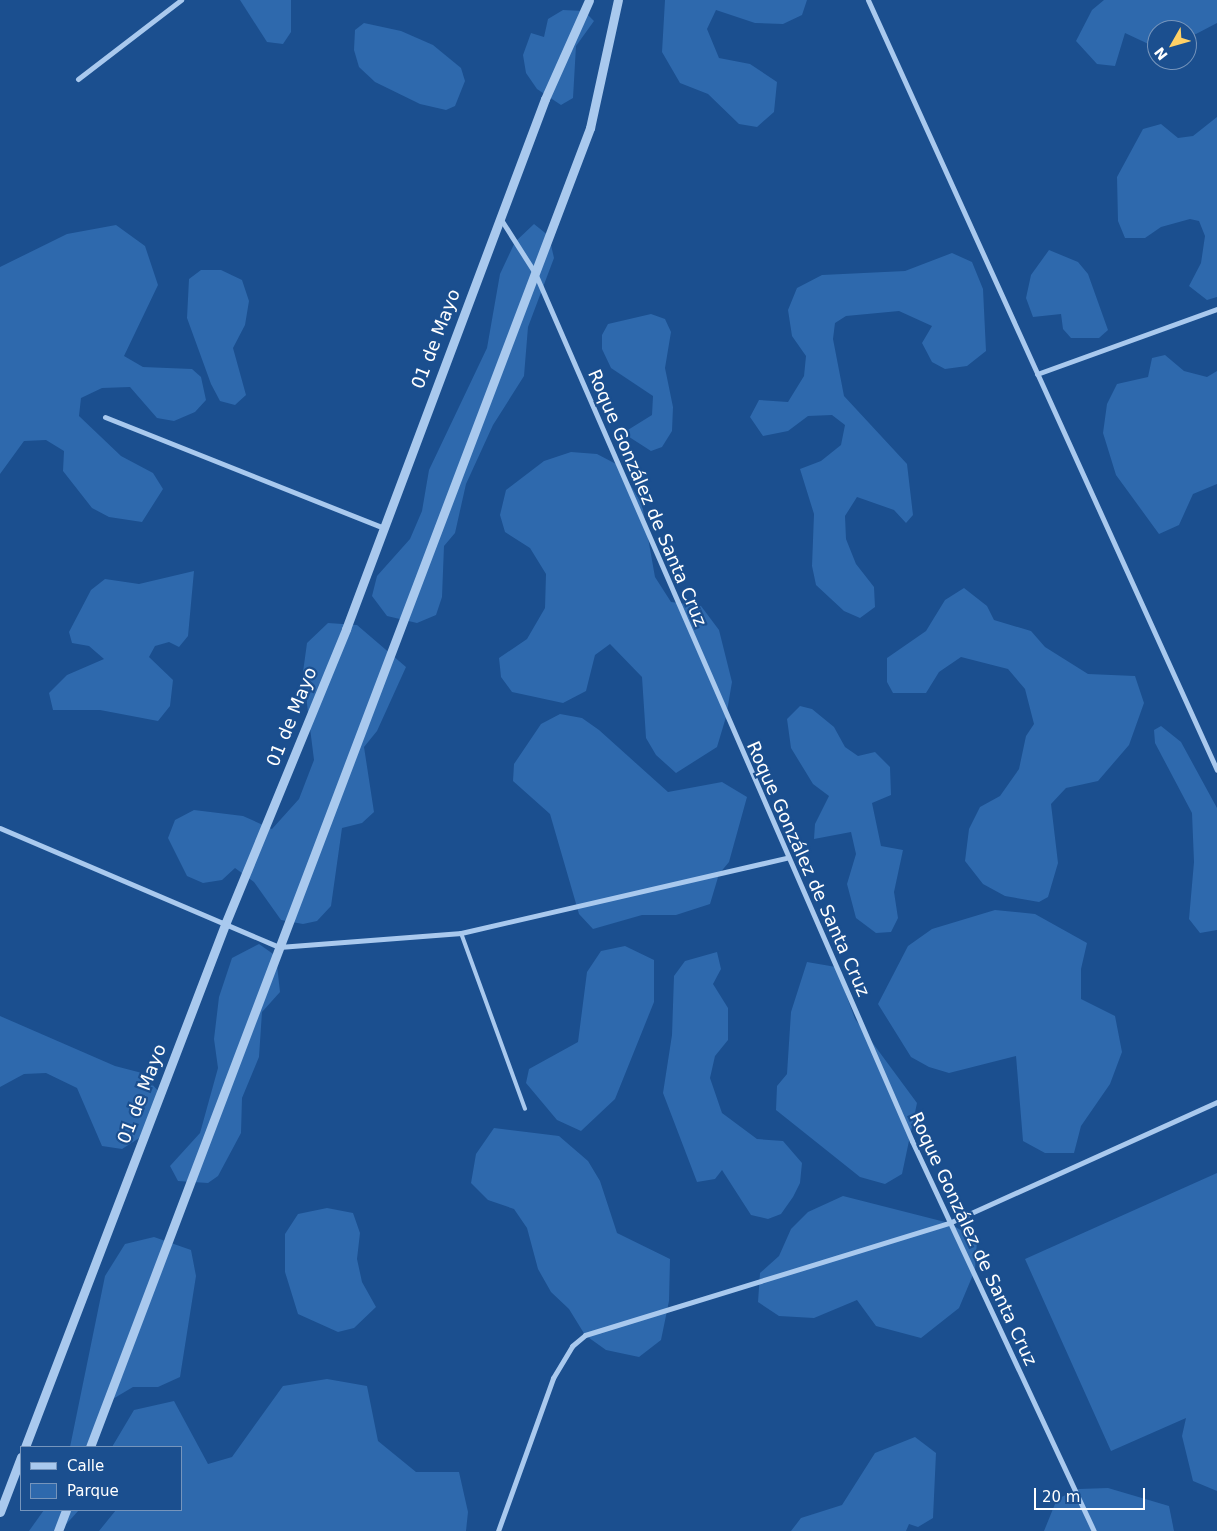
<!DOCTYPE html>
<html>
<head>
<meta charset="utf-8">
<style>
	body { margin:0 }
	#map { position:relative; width:1217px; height:1531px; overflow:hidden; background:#1b4f8f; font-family:"DejaVu Sans",sans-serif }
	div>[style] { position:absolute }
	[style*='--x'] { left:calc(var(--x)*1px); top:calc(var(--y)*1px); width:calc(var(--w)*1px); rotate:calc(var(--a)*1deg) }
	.green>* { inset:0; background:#2e69ad }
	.service>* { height:4px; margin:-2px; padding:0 2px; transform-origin:2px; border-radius:2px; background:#a9c9ee }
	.minor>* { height:5px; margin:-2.5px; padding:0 2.5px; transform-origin:2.5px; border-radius:2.5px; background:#a9c9ee }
	.tertiary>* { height:9px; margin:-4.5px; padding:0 4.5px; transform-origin:4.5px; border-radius:4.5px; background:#a9c9ee }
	span { translate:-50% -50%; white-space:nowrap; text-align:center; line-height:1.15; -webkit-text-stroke:4.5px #1b4f8f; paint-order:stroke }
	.street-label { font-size:18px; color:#fff }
	.legend { position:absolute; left:20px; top:1446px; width:162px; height:65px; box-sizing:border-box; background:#1b4f8f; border:1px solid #7695bc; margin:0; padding:6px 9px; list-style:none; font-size:15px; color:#fff }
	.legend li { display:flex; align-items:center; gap:10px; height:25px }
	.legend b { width:25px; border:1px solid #7695bc }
	.north { position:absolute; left:1147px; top:20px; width:50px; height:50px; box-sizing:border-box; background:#1b4f8f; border:1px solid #7695bc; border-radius:50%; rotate:232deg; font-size:14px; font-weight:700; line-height:20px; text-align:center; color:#fff }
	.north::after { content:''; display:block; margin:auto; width:18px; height:22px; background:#ffd166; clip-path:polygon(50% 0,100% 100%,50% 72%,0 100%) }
	.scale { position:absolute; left:1034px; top:1488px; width:111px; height:22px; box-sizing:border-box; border:2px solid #fff; border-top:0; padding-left:6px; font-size:15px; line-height:18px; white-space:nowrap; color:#fff; -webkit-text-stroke:4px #1b4f8f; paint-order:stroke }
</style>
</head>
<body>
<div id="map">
	<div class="green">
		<div style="clip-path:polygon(240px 0,291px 0,291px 32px,283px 44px,267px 42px)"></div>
		<div style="clip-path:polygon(665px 0,807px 0,802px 15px,783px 24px,755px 23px,716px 10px,707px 29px,719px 58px,750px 64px,777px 82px,774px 112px,757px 127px,739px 124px,708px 94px,680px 83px,662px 52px)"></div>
		<div style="clip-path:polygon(1104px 0,1217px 0,1217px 23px,1196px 34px,1157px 30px,1157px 48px,1125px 33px,1115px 66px,1097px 64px,1076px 41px,1092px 10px)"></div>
		<div style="clip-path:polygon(563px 10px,584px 11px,594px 21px,576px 46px,573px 98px,561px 105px,537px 89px,526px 73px,523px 55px,531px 33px,544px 37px,548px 19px)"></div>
		<div style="clip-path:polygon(364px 23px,401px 31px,433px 45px,461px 68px,465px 81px,455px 106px,446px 110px,420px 104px,375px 82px,359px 67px,354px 50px,355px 30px)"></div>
		<div style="clip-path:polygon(1217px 117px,1217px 297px,1207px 300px,1189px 286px,1201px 263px,1205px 236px,1199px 221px,1190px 219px,1161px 227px,1145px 238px,1125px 238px,1118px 221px,1117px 177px,1143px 129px,1161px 124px,1178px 138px,1193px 136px)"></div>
		<div style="clip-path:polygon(534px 224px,549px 236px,554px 258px,528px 327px,524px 376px,493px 425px,466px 484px,455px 533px,444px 546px,442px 597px,436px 615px,417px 623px,387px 616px,372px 596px,377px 576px,410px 539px,422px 511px,429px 470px,487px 348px,500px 274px,515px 242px)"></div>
		<div style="clip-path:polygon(116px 225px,145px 246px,158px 285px,124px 356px,143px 367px,192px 369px,201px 377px,206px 400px,195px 412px,174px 421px,157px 418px,130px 387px,102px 388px,81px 398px,79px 416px,121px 456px,153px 473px,163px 489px,142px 522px,109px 517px,92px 508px,63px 471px,64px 451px,46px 440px,24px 441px,0 474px,0 267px,67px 234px)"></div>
		<div style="clip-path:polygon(1049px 250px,1078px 262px,1088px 274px,1108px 330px,1099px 338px,1071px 338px,1063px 329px,1061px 314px,1033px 317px,1026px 298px,1031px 275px)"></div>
		<div style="clip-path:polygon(952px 253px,972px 262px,983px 289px,986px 351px,967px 366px,945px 369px,932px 362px,922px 343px,932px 326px,899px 311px,846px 316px,835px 323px,833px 339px,844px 396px,907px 464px,913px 515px,906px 523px,894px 510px,857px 497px,845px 516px,846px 539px,856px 564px,874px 587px,875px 607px,860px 618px,844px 611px,816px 585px,812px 566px,814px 514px,800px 469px,821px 461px,841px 445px,845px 425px,832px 415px,808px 416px,788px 431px,763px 436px,750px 417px,759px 400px,788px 402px,804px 376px,806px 356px,792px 336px,788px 310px,797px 288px,822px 275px,905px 271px)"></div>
		<div style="clip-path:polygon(201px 270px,221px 270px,242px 280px,249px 301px,245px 325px,233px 348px,246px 395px,235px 405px,220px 401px,211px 384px,187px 318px,189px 279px)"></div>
		<div style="clip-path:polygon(651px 314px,665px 319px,671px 332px,665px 368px,673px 407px,672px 431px,662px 447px,651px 451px,623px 433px,652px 415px,653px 396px,611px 368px,602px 349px,602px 335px,608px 324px)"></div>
		<div style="clip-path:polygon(1165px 355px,1184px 371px,1207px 377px,1217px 371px,1217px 484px,1193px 494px,1179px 525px,1159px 534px,1116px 475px,1103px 433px,1107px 404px,1117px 384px,1148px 377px,1152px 358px)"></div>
		<div style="clip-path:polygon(571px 452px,597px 454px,618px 465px,642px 504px,655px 577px,671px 602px,701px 606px,719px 630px,732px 682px,726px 717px,717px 747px,676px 773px,656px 755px,646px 738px,642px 677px,610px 644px,595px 655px,586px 691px,563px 703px,512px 692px,501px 677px,499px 658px,527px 639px,545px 608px,546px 574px,530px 548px,505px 532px,500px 515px,506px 490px,544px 461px)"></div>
		<div style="clip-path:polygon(194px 571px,188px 636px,179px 647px,169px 642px,155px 646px,149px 657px,173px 680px,170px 706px,158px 721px,100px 710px,53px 710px,49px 693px,67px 675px,104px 659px,89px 646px,72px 643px,69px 632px,91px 590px,105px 579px,139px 584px)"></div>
		<div style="clip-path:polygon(964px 588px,987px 606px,994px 620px,1031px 631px,1045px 647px,1088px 674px,1135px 676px,1144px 703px,1129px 745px,1098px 781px,1066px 788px,1051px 804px,1058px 863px,1048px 897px,1039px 902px,1005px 896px,983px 884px,965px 861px,969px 829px,980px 807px,1000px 796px,1019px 769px,1026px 736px,1034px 724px,1025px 689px,1008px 669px,961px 657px,939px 672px,926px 693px,893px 693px,887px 682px,887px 658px,926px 631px,945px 600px)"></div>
		<div style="clip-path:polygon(328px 623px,357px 625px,406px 667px,377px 731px,364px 747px,374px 812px,362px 823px,342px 828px,331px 906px,317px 921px,303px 924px,281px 920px,254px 882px,235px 868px,222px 880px,203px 883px,187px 876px,168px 838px,175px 820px,194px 810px,243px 816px,272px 829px,299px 799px,314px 760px,303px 672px,307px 643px)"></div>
		<div style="clip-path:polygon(800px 706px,812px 709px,834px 727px,845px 747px,858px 756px,875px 752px,890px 767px,891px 795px,872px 803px,881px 846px,903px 850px,894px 892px,898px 918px,891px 932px,876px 933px,856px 918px,847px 884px,856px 854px,851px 832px,814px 839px,815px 824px,829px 796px,813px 784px,791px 748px,787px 719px)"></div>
		<div style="clip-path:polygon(560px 714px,582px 718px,599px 730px,668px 792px,722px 782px,747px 797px,729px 862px,719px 874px,710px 904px,676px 915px,642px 915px,593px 929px,579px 914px,550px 814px,513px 781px,514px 764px,541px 724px)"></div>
		<div style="clip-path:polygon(1161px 726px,1181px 742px,1217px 808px,1217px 930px,1200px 933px,1189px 919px,1194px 862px,1192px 813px,1155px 743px,1154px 730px)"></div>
		<div style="clip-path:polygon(995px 910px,1035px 914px,1087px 943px,1081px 969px,1081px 999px,1115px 1016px,1122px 1052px,1110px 1084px,1081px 1126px,1074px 1153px,1045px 1153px,1023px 1141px,1016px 1056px,949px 1073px,929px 1067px,911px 1057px,878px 1004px,908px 946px,932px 929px)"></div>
		<div style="clip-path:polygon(259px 944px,276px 956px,280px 992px,262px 1012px,259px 1057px,242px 1098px,241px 1133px,218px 1176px,208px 1183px,178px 1181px,170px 1166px,200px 1133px,218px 1068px,214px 1039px,219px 997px,232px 958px)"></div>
		<div style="clip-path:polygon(625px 946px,654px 960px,654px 1002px,615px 1099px,581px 1131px,557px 1120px,526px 1083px,529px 1069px,578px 1042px,587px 972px,601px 951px)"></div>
		<div style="clip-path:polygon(717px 952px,721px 969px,713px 984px,728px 1008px,728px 1040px,715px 1056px,710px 1078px,722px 1113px,757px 1139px,783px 1141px,802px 1163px,800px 1183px,793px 1197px,781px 1214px,768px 1219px,751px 1215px,722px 1170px,715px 1179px,697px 1182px,663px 1093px,672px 1035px,674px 976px,685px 961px)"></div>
		<div style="clip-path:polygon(807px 962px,836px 967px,855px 1019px,917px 1103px,902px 1174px,885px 1184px,860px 1177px,776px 1110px,777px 1086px,787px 1074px,791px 1012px)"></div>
		<div style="clip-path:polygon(0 1016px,115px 1066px,142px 1073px,160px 1093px,144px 1135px,122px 1149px,102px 1146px,77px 1088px,46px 1073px,24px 1074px,0 1087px)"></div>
		<div style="clip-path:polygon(494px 1128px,559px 1136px,588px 1161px,600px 1181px,617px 1233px,670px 1259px,669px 1301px,661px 1340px,639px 1357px,606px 1350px,585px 1335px,569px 1309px,551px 1292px,538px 1269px,527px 1228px,514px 1209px,488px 1200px,471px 1183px,476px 1154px)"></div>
		<div style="clip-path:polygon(1217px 1173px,1217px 1491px,1193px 1481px,1182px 1436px,1186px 1418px,1111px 1451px,1025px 1259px)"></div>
		<div style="clip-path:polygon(843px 1196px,949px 1223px,977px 1240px,975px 1270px,959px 1308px,921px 1338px,876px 1326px,857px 1300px,814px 1318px,779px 1316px,758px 1302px,760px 1273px,779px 1256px,791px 1229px,808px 1212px)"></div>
		<div style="clip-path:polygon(327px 1208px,353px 1213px,360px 1233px,357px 1259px,362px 1282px,376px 1307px,354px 1328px,338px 1332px,298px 1314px,285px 1272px,285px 1234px,298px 1214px)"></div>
		<div style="clip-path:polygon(154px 1237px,191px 1250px,196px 1276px,180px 1377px,158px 1387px,133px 1387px,106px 1403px,95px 1447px,70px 1447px,105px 1276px,125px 1244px)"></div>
		<div style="clip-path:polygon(327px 1379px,367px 1386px,378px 1441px,416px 1472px,459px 1472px,468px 1512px,466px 1531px,99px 1531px,116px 1510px,181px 1510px,181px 1447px,112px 1447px,134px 1410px,174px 1401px,208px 1464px,232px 1457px,283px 1386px)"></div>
		<div style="clip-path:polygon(915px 1437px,936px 1453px,933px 1518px,918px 1527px,909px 1524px,906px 1531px,791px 1531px,801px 1518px,842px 1505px,875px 1453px)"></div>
		<div style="clip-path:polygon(1108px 1488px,1169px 1506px,1174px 1531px,1044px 1531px,1057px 1499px,1079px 1489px)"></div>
		<div style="clip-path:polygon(44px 1510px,79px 1510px,60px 1531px,29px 1531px)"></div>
	</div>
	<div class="service">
		<div style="--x:461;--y:933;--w:187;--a:70"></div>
	</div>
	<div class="minor">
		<div style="--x:868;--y:0;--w:845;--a:65.62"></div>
		<div style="--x:78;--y:79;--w:130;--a:-37.5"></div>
		<div style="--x:500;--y:218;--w:65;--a:57.5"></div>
		<div style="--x:535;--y:273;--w:946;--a:66.52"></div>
		<div style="--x:912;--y:1141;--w:430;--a:65"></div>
		<div style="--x:1037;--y:374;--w:191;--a:-19.9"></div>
		<div style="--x:105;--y:417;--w:298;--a:21.7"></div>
		<div style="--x:0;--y:828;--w:303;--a:23.1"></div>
		<div style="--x:279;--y:947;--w:183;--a:-4.4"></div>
		<div style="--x:461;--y:933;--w:335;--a:-13"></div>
		<div style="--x:498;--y:1531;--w:163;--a:-70.2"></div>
		<div style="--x:553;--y:1378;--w:37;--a:-59"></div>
		<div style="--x:572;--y:1346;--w:17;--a:-40"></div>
		<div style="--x:585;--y:1335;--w:381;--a:-17.1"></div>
		<div style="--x:949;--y:1223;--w:294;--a:-24.3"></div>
	</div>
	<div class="tertiary">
		<div style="--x:25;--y:1447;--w:562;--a:-69.05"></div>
		<div style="--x:226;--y:922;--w:317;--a:-67.7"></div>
		<div style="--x:346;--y:629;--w:566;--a:-69.42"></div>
		<div style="--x:545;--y:99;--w:108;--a:-66"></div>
		<div style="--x:90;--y:1447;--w:1411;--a:-69.24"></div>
		<div style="--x:590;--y:128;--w:131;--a:-77.7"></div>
		<div style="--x:0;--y:1512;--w:59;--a:-69.1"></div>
		<div style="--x:58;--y:1531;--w:22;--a:-69"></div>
	</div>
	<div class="street-label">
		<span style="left:436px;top:339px;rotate:-69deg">01 de Mayo</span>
		<span style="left:647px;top:498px;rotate:67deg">Roque González de Santa Cruz</span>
		<span style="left:292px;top:717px;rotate:-68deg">01 de Mayo</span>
		<span style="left:808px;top:869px;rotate:66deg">Roque González de Santa Cruz</span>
		<span style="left:142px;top:1094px;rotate:-69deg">01 de Mayo</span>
		<span style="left:973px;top:1239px;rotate:65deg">Roque González de Santa Cruz</span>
	</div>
	<ul class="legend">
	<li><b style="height:6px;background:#a9c9ee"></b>Calle</li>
	<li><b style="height:14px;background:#2e69ad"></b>Parque</li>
	</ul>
	<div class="north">N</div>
	<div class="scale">20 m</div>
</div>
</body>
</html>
